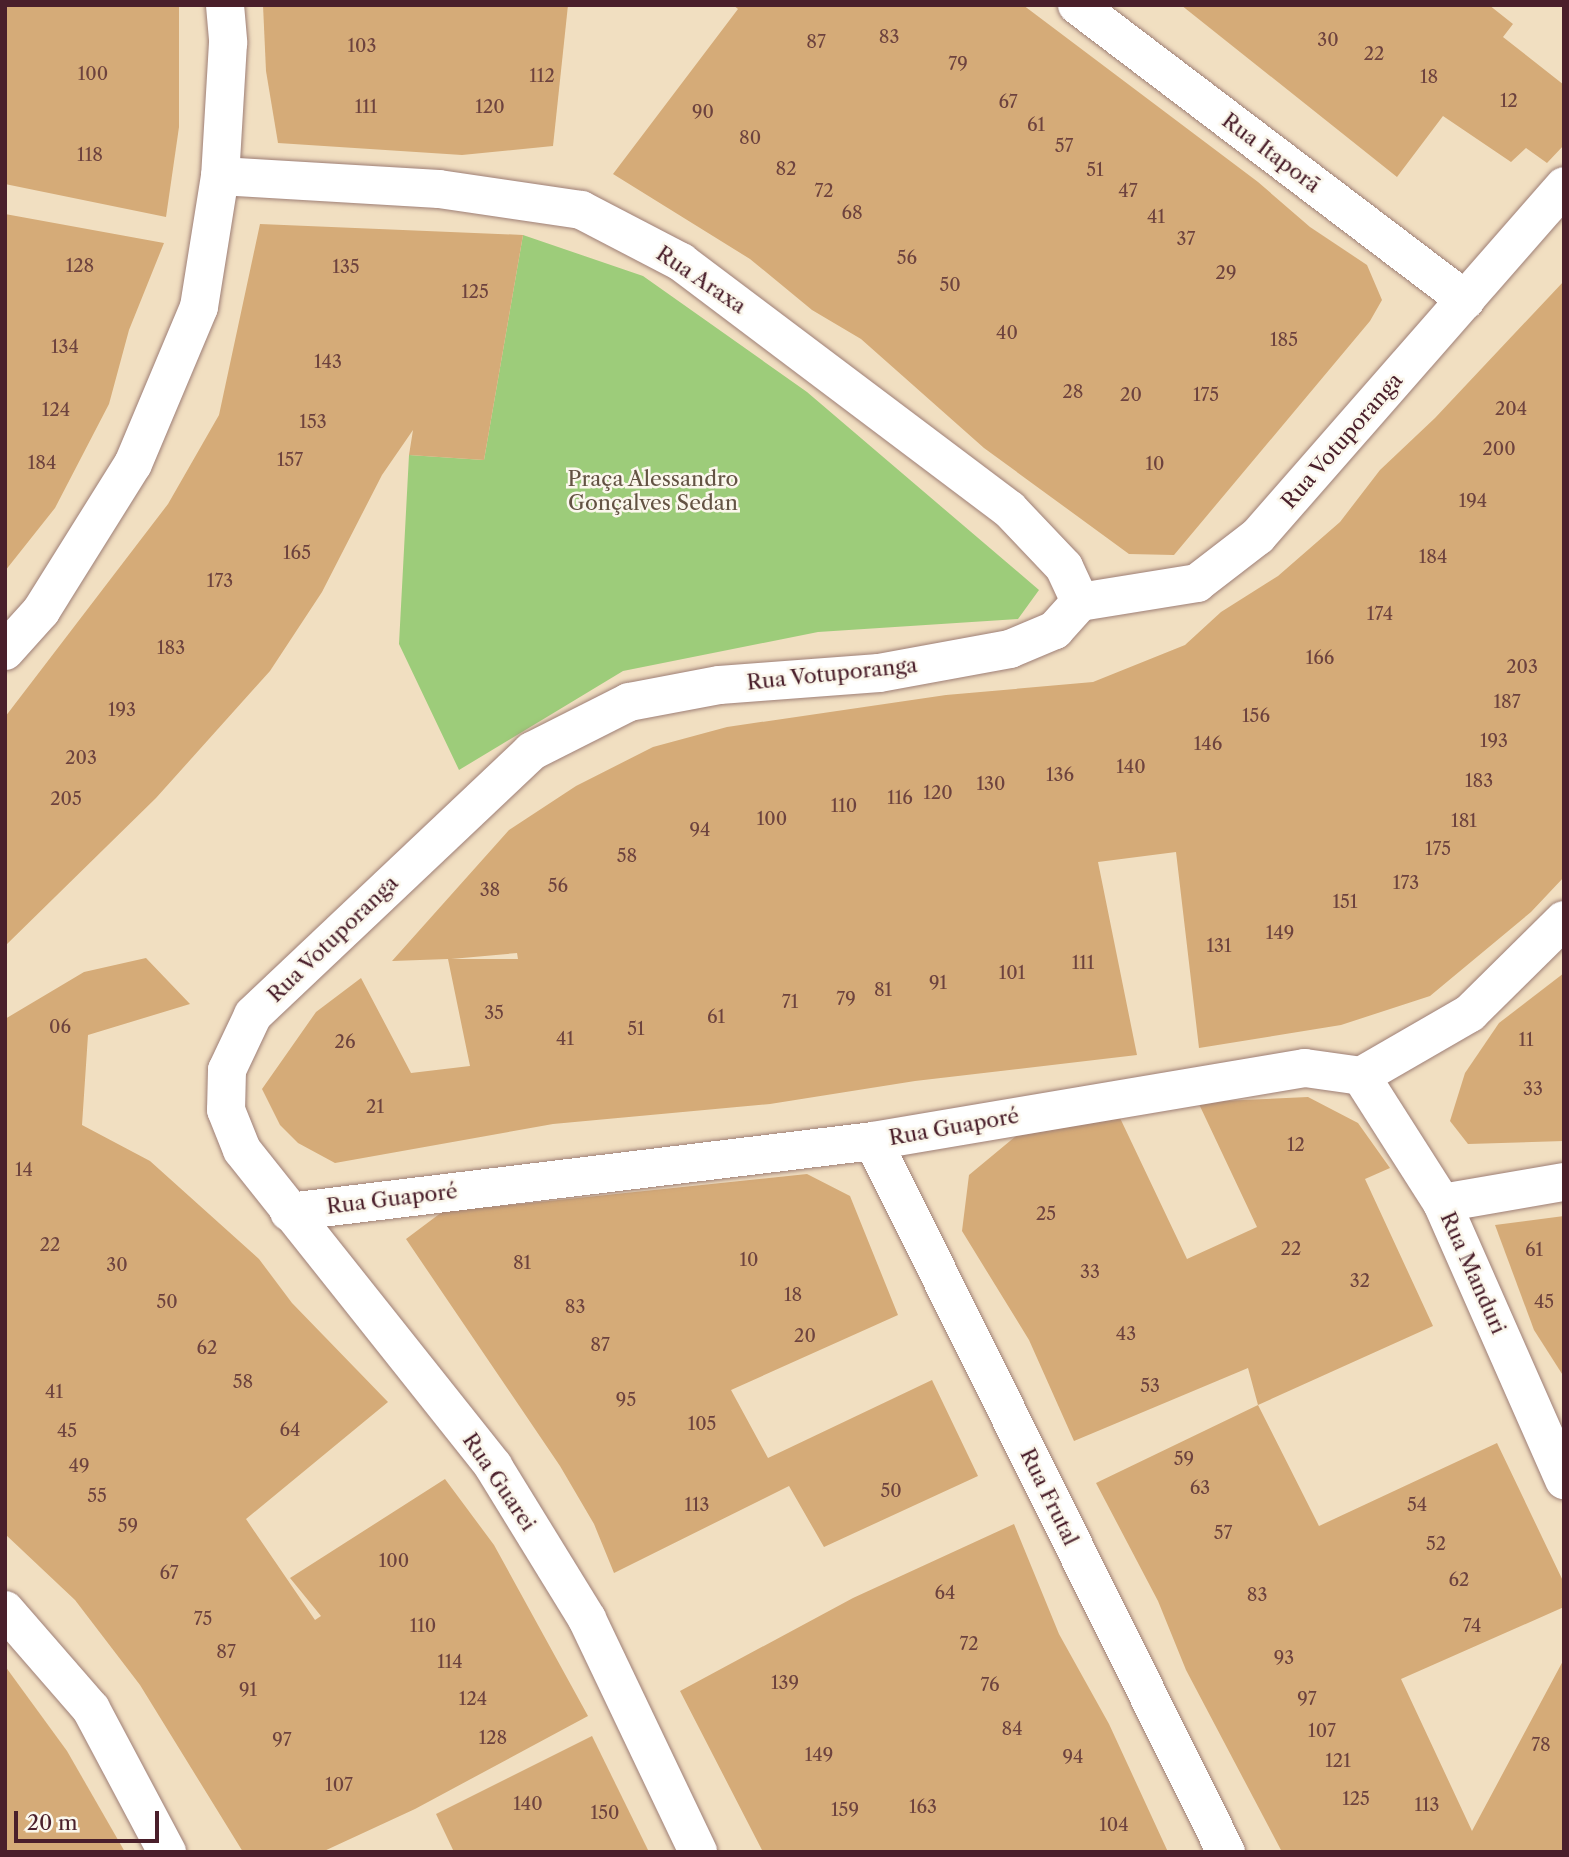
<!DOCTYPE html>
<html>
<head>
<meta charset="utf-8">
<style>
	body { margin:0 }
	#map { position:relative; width:1569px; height:1857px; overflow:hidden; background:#f1dfc1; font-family:"Libre Caslon Text",serif }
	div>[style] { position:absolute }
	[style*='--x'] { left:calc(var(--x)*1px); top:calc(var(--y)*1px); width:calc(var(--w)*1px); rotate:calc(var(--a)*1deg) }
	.green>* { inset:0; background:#9dcc7a }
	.building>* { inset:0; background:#d5ab78 }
	.roads { filter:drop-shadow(0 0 2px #9e7f76) drop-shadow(0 0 2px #9e7f76) }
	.minor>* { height:38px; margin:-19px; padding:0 19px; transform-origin:19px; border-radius:19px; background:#fff }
	.tertiary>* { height:38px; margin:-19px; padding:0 19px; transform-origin:19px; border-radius:19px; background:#fff }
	span { translate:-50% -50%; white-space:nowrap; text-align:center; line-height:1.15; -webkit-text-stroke:5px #fbf7ec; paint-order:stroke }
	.number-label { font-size:18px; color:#6d423e }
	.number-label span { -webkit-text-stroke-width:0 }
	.street-label { font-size:21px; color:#4a1f2b }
	.park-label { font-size:21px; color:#635343 }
	.frame { position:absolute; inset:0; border:7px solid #4a1f2b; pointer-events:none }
	.scale { position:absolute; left:14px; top:1811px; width:145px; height:32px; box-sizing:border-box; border:4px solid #4a1f2b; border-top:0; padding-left:9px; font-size:21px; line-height:24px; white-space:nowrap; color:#4a1f2b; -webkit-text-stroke:5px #fbf7ec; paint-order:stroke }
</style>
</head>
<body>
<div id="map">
	<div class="green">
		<div style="clip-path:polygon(523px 235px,643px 276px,807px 392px,1039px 590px,1018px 619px,818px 632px,623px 671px,459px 770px,399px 644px,409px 455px,484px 460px)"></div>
	</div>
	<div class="building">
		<div style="clip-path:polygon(5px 5px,179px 5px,179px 127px,166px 217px,5px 184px)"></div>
		<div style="clip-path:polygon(263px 5px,568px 5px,553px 146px,462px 155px,278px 143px,266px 71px)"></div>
		<div style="clip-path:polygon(733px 5px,1023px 5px,1258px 182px,1310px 227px,1367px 265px,1382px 300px,1370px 321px,1174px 555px,1129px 554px,984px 448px,861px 339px,812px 310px,750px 259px,613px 174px,738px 9px)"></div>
		<div style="clip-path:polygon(1181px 5px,1489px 5px,1513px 24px,1503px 37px,1564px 85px,1564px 145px,1547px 163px,1526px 148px,1511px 162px,1443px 116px,1397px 177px)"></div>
		<div style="clip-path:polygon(5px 214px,164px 243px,129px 330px,109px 404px,55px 508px,5px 571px)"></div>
		<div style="clip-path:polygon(260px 224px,523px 235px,484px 460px,409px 455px,413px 430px,382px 475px,322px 592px,270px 671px,156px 798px,5px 946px,5px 717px,168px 504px,219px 415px)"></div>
		<div style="clip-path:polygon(evenodd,1564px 281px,1564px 877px,1531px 912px,1430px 996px,1341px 1025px,1199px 1048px,1176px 852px,1098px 862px,1137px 1055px,915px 1081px,770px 1104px,553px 1124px,335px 1163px,298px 1143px,280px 1125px,262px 1089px,316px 1012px,361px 978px,411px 1073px,470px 1066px,448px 959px,392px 961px,509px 830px,576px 786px,653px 747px,727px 727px,946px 695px,1093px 682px,1185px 645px,1221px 612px,1278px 576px,1340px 522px,1380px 470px,1435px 418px,1564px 281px,517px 953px,518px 959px,451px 959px,517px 953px)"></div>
		<div style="clip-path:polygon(146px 958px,190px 1004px,88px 1035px,82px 1125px,150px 1161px,259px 1259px,292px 1303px,388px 1402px,246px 1519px,315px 1620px,321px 1616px,290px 1578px,445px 1479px,494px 1545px,588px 1716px,415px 1809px,322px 1852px,243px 1852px,140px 1685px,75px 1600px,5px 1534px,5px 1019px,84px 972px)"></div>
		<div style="clip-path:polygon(1564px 973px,1564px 1141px,1468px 1144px,1450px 1121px,1465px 1073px,1499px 1023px)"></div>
		<div style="clip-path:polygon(1308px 1097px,1358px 1123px,1390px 1168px,1365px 1179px,1433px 1326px,1258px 1405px,1248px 1368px,1074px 1441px,1029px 1340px,962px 1231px,969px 1175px,1016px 1136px,1120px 1118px,1187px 1259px,1257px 1227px,1198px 1102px)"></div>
		<div style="clip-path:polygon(807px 1174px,850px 1196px,898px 1315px,731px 1390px,768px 1458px,932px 1380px,978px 1476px,824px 1547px,789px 1486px,614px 1573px,594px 1524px,560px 1466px,406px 1239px,442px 1212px)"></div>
		<div style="clip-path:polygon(1564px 1216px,1564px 1377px,1534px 1330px,1495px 1225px)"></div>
		<div style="clip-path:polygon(1258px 1405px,1319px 1526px,1497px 1443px,1564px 1583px,1564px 1607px,1401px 1679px,1472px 1831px,1564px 1659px,1564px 1852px,1282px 1852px,1186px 1670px,1158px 1601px,1096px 1483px)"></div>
		<div style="clip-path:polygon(1014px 1524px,1059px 1634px,1109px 1724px,1168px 1852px,763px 1852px,680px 1691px,853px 1598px)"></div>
		<div style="clip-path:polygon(5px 1666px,67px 1751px,125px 1852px,5px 1852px)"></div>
		<div style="clip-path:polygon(592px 1736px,649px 1852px,454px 1852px,436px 1814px)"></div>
	</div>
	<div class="roads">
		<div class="minor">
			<div style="--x:1077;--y:5;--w:488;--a:37.2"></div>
			<div style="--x:1080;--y:602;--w:119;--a:-9.2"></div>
			<div style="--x:1197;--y:583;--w:77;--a:-37.6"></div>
			<div style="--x:1258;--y:536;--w:465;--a:-48.8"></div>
			<div style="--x:5;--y:651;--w:54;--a:-48"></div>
			<div style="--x:41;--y:611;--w:173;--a:-58"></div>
			<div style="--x:133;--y:464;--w:170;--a:-67.2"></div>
			<div style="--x:199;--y:307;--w:133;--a:-80.9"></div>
			<div style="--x:1361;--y:1076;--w:151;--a:57.5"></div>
			<div style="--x:1442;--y:1203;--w:303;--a:66.2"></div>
			<div style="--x:873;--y:1141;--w:794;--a:63.6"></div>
			<div style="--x:1442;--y:1203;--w:124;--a:-9.8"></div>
			<div style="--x:289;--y:1212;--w:588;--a:-6.93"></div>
			<div style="--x:873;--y:1141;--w:438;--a:-9.6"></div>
			<div style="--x:1305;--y:1068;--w:57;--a:8.1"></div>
			<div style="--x:1361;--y:1076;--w:126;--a:-30"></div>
			<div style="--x:1470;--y:1013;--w:132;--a:-44.7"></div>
			<div style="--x:5;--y:1610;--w:131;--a:49"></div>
			<div style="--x:91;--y:1709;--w:162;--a:62"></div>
		</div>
		<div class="tertiary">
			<div style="--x:225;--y:5;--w:38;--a:85"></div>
			<div style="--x:228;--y:43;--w:133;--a:93.4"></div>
			<div style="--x:220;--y:176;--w:219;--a:3.4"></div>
			<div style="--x:439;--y:189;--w:144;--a:8.4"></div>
			<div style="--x:581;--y:210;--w:113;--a:27.5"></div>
			<div style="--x:681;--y:262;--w:411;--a:37"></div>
			<div style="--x:1009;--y:509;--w:80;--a:46.5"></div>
			<div style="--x:1064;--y:567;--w:38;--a:65"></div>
			<div style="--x:1080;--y:602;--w:38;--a:132"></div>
			<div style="--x:1055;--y:630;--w:49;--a:157.1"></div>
			<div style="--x:1010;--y:649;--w:133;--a:169.6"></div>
			<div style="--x:879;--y:673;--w:160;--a:175.7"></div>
			<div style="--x:719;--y:685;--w:92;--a:169.3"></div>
			<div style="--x:629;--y:702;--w:109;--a:153.2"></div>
			<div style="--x:532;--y:751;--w:384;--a:136.6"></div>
			<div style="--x:253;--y:1015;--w:61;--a:115.3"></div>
			<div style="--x:227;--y:1070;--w:40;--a:91.4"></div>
			<div style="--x:226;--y:1110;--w:43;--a:68.2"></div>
			<div style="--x:242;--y:1150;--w:404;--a:51.5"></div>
			<div style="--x:493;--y:1466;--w:180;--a:58.4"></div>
			<div style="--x:587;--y:1619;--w:258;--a:64.5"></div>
		</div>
	</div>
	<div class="number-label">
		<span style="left:889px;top:37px">83</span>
		<span style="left:1328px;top:40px">30</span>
		<span style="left:816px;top:42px">87</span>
		<span style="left:362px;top:46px">103</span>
		<span style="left:1374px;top:54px">22</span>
		<span style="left:958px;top:64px">79</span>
		<span style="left:93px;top:74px">100</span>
		<span style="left:542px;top:76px">112</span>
		<span style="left:1429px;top:77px">18</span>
		<span style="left:1509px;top:101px">12</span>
		<span style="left:1008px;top:102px">67</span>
		<span style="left:366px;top:107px">111</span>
		<span style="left:490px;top:107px">120</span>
		<span style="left:703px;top:112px">90</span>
		<span style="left:1036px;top:125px">61</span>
		<span style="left:750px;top:138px">80</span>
		<span style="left:1064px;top:146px">57</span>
		<span style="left:90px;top:155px">118</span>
		<span style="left:786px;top:169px">82</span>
		<span style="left:1095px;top:170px">51</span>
		<span style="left:824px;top:191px">72</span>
		<span style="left:1128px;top:191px">47</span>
		<span style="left:852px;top:213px">68</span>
		<span style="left:1156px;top:217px">41</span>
		<span style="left:1186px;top:239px">37</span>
		<span style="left:907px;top:258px">56</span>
		<span style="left:80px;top:266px">128</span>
		<span style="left:346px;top:267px">135</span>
		<span style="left:1226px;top:273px">29</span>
		<span style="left:950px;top:285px">50</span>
		<span style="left:475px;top:292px">125</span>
		<span style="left:1007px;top:333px">40</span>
		<span style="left:1284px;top:340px">185</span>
		<span style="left:65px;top:347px">134</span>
		<span style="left:328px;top:362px">143</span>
		<span style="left:1073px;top:392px">28</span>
		<span style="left:1131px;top:395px">20</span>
		<span style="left:1206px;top:395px">175</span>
		<span style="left:1511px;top:409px">204</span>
		<span style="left:56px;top:410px">124</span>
		<span style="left:313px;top:422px">153</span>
		<span style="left:1499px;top:449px">200</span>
		<span style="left:290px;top:460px">157</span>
		<span style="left:42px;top:463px">184</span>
		<span style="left:1155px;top:464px">10</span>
		<span style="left:1473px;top:501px">194</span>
		<span style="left:297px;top:553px">165</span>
		<span style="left:1433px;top:557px">184</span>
		<span style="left:220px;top:581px">173</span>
		<span style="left:1380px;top:614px">174</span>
		<span style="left:171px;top:648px">183</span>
		<span style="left:1320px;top:658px">166</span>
		<span style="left:1522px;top:667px">203</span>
		<span style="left:1507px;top:702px">187</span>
		<span style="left:122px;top:710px">193</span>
		<span style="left:1256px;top:716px">156</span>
		<span style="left:1494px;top:741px">193</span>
		<span style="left:1208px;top:744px">146</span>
		<span style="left:81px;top:758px">203</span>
		<span style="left:1131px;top:767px">140</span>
		<span style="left:1060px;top:775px">136</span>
		<span style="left:1479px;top:781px">183</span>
		<span style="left:991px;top:784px">130</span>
		<span style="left:938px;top:793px">120</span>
		<span style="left:900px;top:798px">116</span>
		<span style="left:66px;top:799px">205</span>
		<span style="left:844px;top:806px">110</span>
		<span style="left:772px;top:819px">100</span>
		<span style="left:1464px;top:821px">181</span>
		<span style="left:700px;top:830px">94</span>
		<span style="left:1438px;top:849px">175</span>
		<span style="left:627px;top:856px">58</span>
		<span style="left:1406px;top:883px">173</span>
		<span style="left:558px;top:886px">56</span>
		<span style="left:490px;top:890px">38</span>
		<span style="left:1345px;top:902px">151</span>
		<span style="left:1280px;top:933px">149</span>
		<span style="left:1219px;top:946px">131</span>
		<span style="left:1083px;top:963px">111</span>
		<span style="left:1012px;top:973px">101</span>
		<span style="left:938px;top:983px">91</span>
		<span style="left:883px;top:990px">81</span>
		<span style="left:846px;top:999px">79</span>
		<span style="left:790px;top:1002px">71</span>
		<span style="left:494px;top:1013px">35</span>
		<span style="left:716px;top:1017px">61</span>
		<span style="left:60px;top:1027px">06</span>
		<span style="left:636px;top:1029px">51</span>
		<span style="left:565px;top:1039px">41</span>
		<span style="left:1526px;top:1040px">11</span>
		<span style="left:345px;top:1042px">26</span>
		<span style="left:1533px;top:1089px">33</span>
		<span style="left:375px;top:1107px">21</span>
		<span style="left:1296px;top:1145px">12</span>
		<span style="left:24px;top:1170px">14</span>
		<span style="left:1046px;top:1214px">25</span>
		<span style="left:50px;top:1245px">22</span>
		<span style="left:1291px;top:1249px">22</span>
		<span style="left:1534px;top:1250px">61</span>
		<span style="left:749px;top:1260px">10</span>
		<span style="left:522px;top:1263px">81</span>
		<span style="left:117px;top:1265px">30</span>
		<span style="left:1090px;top:1272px">33</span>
		<span style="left:1360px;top:1281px">32</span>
		<span style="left:793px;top:1295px">18</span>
		<span style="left:167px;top:1302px">50</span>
		<span style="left:1544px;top:1302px">45</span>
		<span style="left:575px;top:1307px">83</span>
		<span style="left:1126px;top:1334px">43</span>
		<span style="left:805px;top:1336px">20</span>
		<span style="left:600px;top:1345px">87</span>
		<span style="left:207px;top:1348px">62</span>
		<span style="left:243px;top:1382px">58</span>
		<span style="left:1150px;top:1386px">53</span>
		<span style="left:54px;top:1392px">41</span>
		<span style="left:626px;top:1400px">95</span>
		<span style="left:702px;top:1424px">105</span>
		<span style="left:290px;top:1430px">64</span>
		<span style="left:67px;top:1431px">45</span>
		<span style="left:1184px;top:1459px">59</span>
		<span style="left:79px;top:1466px">49</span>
		<span style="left:1200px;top:1488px">63</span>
		<span style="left:891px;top:1491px">50</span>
		<span style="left:97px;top:1496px">55</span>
		<span style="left:697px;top:1505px">113</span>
		<span style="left:1417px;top:1505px">54</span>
		<span style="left:128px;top:1526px">59</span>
		<span style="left:1223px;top:1533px">57</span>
		<span style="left:1436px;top:1544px">52</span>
		<span style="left:394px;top:1561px">100</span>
		<span style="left:169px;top:1573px">67</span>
		<span style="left:1459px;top:1580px">62</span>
		<span style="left:945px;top:1593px">64</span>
		<span style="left:1257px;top:1595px">83</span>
		<span style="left:203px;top:1619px">75</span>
		<span style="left:423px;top:1626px">110</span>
		<span style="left:1472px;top:1626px">74</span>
		<span style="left:969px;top:1644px">72</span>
		<span style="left:226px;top:1652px">87</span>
		<span style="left:1284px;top:1658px">93</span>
		<span style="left:450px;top:1662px">114</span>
		<span style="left:785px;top:1683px">139</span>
		<span style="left:990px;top:1685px">76</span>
		<span style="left:248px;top:1690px">91</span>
		<span style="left:473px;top:1699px">124</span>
		<span style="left:1307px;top:1699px">97</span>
		<span style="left:1012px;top:1729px">84</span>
		<span style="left:1322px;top:1731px">107</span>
		<span style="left:493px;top:1738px">128</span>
		<span style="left:282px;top:1740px">97</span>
		<span style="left:1541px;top:1745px">78</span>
		<span style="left:819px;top:1755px">149</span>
		<span style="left:1073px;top:1757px">94</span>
		<span style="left:1338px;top:1761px">121</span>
		<span style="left:339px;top:1785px">107</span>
		<span style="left:1356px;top:1799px">125</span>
		<span style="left:528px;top:1804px">140</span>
		<span style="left:1427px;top:1805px">113</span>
		<span style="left:923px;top:1807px">163</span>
		<span style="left:845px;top:1810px">159</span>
		<span style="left:605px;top:1813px">150</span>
		<span style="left:1114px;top:1825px">104</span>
	</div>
	<div class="street-label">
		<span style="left:1271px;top:153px;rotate:37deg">Rua Itaporã</span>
		<span style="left:701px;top:280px;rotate:34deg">Rua Araxa</span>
		<span style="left:1342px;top:441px;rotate:-49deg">Rua Votuporanga</span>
		<span style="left:832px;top:674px;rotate:-6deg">Rua Votuporanga</span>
		<span style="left:333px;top:939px;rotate:-44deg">Rua Votuporanga</span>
		<span style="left:954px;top:1127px;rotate:-10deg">Rua Guaporé</span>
		<span style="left:392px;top:1199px;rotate:-7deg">Rua Guaporé</span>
		<span style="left:1473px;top:1273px;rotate:66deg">Rua Manduri</span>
		<span style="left:499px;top:1482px;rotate:56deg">Rua Guarei</span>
		<span style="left:1049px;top:1497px;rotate:64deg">Rua Frutal</span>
	</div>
	<div class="park-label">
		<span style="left:653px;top:491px">Praça Alessandro<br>Gonçalves Sedan</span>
	</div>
	<div class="frame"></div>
	<div class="scale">20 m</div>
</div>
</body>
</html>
